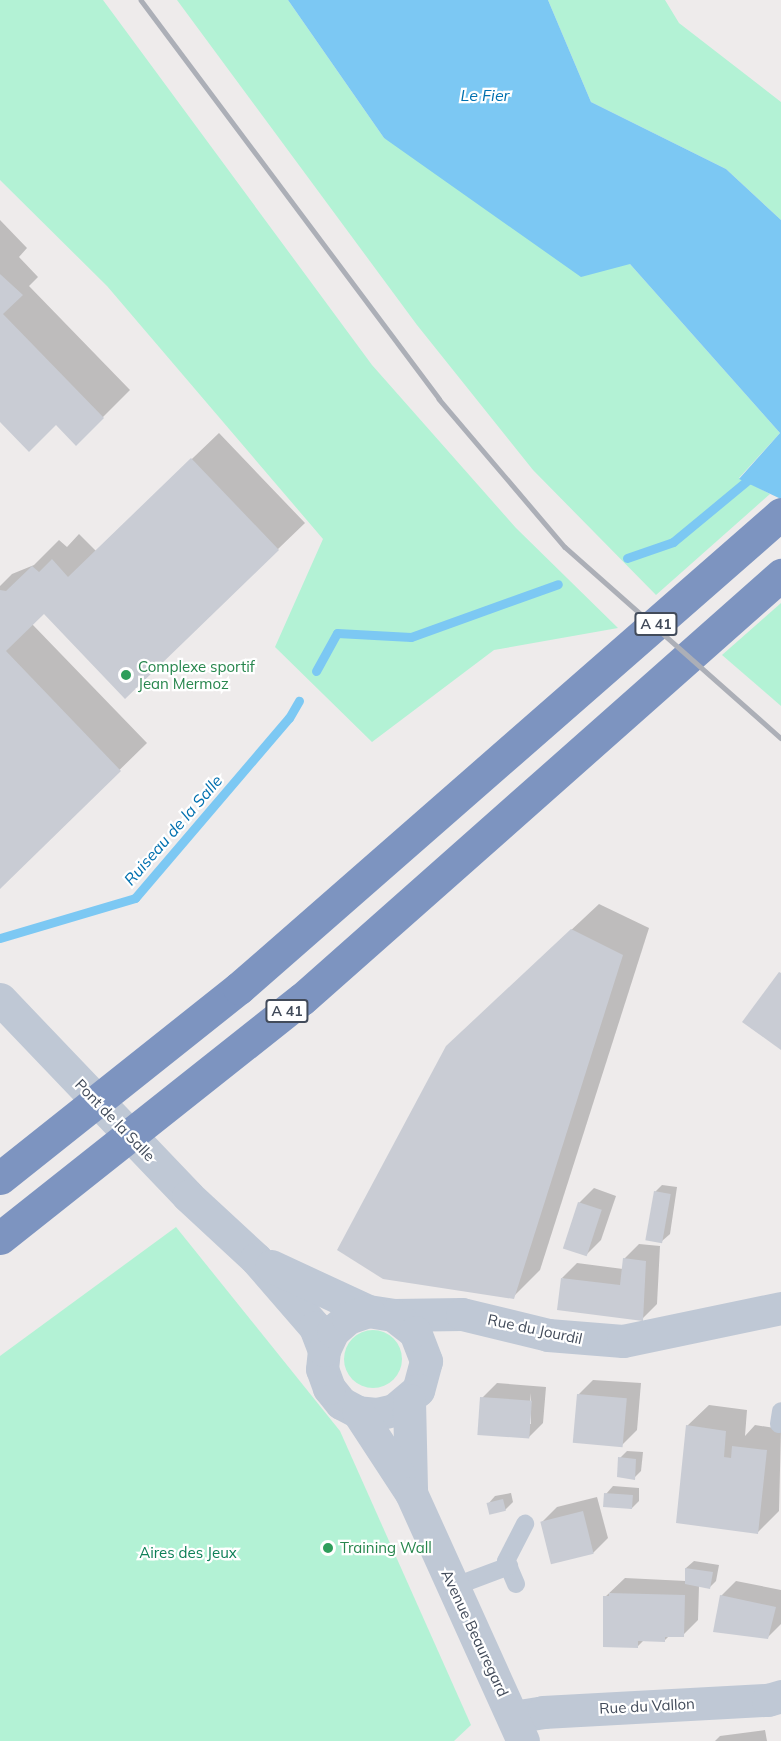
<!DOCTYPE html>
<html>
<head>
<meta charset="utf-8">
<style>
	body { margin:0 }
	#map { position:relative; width:781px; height:1741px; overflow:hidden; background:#eeebeb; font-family:Mulish,sans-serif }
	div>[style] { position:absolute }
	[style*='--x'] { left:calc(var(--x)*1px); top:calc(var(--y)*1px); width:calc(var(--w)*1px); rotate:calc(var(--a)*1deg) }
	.green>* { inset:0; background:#b3f2d5 }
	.round { border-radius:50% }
	.water>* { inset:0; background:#7cc8f3 }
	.shadow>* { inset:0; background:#0003 }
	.stream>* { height:9px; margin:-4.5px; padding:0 4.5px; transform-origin:4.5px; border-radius:4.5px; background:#7cc8f3 }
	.building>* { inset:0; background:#c9ccd4; transform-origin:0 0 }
	.service>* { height:18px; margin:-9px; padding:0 9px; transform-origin:9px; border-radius:9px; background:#bfc8d5 }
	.minor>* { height:33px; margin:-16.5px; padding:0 16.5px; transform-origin:16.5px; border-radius:16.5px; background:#bfc8d5 }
	.tertiary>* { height:33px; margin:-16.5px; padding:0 16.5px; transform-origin:16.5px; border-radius:16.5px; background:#bfc8d5 }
	.motorway>* { height:33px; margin:-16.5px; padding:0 16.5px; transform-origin:16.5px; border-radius:16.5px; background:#7d94c0 }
	.rail>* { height:4.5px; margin:-2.25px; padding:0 2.25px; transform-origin:2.25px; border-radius:2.25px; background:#acafb7 }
	.dots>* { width:16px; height:16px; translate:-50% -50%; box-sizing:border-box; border:3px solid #fff; border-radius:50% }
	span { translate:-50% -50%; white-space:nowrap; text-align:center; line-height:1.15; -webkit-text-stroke:4.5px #fff; paint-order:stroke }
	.shield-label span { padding:2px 4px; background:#fff; border:2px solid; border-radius:4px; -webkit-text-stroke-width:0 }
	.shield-label { font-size:14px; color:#424b5a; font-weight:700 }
	.leisure-label { font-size:15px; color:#27864d }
	.left { translate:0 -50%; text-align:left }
	.street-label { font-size:15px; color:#424b5a }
	.park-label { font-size:15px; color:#0e8058 }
	.water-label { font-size:16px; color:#0070af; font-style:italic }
</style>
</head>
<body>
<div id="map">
	<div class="green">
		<div style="clip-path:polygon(0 0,103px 0,372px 365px,516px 528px,618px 628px,494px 650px,372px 742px,275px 647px,323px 539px,107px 286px,0 180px)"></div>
		<div style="clip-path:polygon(177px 0,288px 0,384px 138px,630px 264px,780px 433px,739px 478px,770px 494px,656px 595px,533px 470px,417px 325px)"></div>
		<div style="clip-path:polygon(548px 0,665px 0,679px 23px,781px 102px,781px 220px,726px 169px,591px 102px)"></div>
		<div style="clip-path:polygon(781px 603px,781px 706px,722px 655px)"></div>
		<div style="clip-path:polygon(176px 1227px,340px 1431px,471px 1725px,454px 1741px,0 1741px,0 1356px)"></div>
		<div class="round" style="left:344px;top:1330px;width:58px;height:58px"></div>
	</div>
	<div class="water">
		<div style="clip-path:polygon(288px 0,548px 0,591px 102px,726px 169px,781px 220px,781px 499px,739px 479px,780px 433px,630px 264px,581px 277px,384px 138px)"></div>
	</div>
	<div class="shadow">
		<div style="clip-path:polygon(0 220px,27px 248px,19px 257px,38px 277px,29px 286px,130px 390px,76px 444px,56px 422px,0 420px)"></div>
		<div style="clip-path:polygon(219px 433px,305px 523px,278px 549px,44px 612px,32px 624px,147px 743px,0 887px,0 586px,12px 574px,34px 565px,59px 540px,67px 547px,79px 534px,96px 551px)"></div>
		<div style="clip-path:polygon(599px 904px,649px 928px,540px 1270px,513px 1297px,475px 1020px)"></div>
		<div style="clip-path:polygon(662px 1185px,677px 1187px,670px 1234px,662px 1241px,655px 1192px)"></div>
		<div style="clip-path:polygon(594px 1188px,616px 1196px,601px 1240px,586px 1255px,579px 1203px)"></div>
		<div style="clip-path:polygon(639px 1244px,660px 1246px,657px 1304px,642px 1319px,562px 1278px,577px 1263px,623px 1269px,624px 1259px)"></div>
		<div style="clip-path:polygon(593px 1380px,641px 1383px,637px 1430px,622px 1445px,578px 1395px)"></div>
		<div style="clip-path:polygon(evenodd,497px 1383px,546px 1387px,543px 1423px,528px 1438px,482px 1398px,497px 1383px,531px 1393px,531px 1424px,528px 1424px,531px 1393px)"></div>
		<div style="clip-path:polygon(709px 1405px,747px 1410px,745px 1436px,755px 1425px,781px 1429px,779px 1511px,758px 1532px,687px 1426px)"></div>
		<div style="clip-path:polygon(627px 1451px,643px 1452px,641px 1471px,634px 1478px,620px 1458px)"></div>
		<div style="clip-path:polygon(613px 1486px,639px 1488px,639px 1501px,631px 1509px,606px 1494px)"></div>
		<div style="clip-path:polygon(511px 1493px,513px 1502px,505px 1510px,488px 1504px,495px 1496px)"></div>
		<div style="clip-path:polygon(597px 1497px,608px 1538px,593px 1553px,542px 1522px,557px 1507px)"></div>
		<div style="clip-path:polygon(694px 1561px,719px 1565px,716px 1581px,709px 1588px,699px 1586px,698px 1620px,683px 1635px,670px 1635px,664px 1641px,643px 1641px,637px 1647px,605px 1597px,625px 1578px,686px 1581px,686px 1568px)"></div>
		<div style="clip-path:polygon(736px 1581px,781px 1590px,781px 1624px,768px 1637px,721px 1596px)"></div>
		<div style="clip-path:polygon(765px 1730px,767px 1741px,715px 1741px,720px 1736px)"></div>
	</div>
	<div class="stream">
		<div style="--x:627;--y:558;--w:49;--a:-19.2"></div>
		<div style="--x:673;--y:542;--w:105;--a:-39.6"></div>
		<div style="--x:316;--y:671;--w:43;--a:-61.1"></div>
		<div style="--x:337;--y:633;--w:74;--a:3.1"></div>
		<div style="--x:411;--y:637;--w:156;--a:-19.8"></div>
		<div style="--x:0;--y:938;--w:141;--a:-16.5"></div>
		<div style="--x:135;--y:898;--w:237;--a:-49.5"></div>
		<div style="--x:289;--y:718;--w:20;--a:-60"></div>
	</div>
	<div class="building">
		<div style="clip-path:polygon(0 274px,23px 295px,3px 314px,104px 418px,76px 446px,56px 425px,29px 452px,0 422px)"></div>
		<div style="clip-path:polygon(191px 458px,279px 550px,125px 699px,44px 614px,6px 651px,121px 771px,0 889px,0 590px,6px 591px,32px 566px,39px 572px,52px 559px,68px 577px)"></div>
		<div style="clip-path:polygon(571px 929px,623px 955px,514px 1299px,383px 1279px,337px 1250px,446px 1046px)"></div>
		<div style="clip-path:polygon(779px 972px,781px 973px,781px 1050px,742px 1022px)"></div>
		<div style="left:654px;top:1191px;width:17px;height:50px;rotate:10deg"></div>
		<div style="left:578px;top:1202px;width:25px;height:49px;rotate:18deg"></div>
		<div style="clip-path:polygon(623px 1258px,646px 1261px,643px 1321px,557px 1310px,561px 1278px,620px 1285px)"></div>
		<div style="left:577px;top:1394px;width:50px;height:49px;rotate:5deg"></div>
		<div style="left:480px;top:1397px;width:52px;height:38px;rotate:4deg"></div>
		<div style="clip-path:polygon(686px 1425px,726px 1431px,724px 1457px,731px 1458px,732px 1446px,767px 1450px,758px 1534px,676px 1523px)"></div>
		<div style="clip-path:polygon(618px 1457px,636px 1459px,635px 1480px,617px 1477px)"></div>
		<div style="left:604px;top:1493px;width:29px;height:14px;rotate:4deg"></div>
		<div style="left:503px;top:1499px;width:12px;height:17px;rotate:76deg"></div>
		<div style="left:583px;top:1511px;width:44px;height:44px;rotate:76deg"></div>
		<div style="clip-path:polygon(685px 1568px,713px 1572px,710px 1589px,685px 1584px)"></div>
		<div style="clip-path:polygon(609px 1593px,685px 1595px,684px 1637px,665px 1637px,665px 1642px,638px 1641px,638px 1648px,603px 1647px,603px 1596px,609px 1596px)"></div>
		<div style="clip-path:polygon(720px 1595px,776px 1607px,768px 1639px,713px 1632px)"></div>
	</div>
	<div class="service">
		<div style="--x:779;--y:1424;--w:13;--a:-81"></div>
		<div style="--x:516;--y:1584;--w:25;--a:-113"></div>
		<div style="--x:506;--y:1561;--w:42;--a:-62.8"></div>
		<div style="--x:453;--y:1587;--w:60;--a:-20.6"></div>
	</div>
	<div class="minor">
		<div style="--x:393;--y:1315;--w:69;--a:-0.8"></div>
		<div style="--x:462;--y:1314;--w:89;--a:13.7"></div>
		<div style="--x:548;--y:1335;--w:75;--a:4.6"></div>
		<div style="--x:623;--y:1341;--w:161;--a:-11.8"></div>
		<div style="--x:513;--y:1717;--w:30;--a:-9"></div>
		<div style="--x:543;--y:1712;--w:225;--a:-3.1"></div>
		<div style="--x:768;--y:1700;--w:14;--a:-17"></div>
	</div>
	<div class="tertiary">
		<div style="--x:0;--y:999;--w:272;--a:46.3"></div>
		<div style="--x:188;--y:1196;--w:93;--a:42.8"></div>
		<div style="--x:256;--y:1259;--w:90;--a:49.1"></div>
		<div style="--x:315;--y:1327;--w:25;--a:69"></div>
		<div style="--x:271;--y:1266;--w:107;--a:24.9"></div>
		<div style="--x:368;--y:1311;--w:25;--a:9"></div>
		<div style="--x:393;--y:1315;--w:28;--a:38"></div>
		<div style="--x:415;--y:1332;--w:31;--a:69"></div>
		<div style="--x:426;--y:1361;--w:30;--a:105"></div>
		<div style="--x:418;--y:1390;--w:31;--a:140"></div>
		<div style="--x:394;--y:1410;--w:18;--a:167"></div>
		<div style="--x:376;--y:1414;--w:18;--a:-174"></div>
		<div style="--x:358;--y:1412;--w:19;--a:-152"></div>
		<div style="--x:341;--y:1403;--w:19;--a:-129"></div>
		<div style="--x:329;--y:1388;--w:20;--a:-110"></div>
		<div style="--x:322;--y:1369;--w:19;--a:-84"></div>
		<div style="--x:324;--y:1350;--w:21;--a:-65"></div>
		<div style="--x:333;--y:1331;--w:20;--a:-41"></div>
		<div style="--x:348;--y:1318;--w:21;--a:-19"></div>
		<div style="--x:409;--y:1400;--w:91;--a:88.7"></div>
		<div style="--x:358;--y:1412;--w:97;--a:56.8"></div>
		<div style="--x:411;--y:1493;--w:272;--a:65.7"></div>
	</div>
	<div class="motorway">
		<div style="--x:0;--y:1178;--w:305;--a:-38.5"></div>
		<div style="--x:239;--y:988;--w:720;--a:-41.17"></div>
		<div style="--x:0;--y:1238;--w:385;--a:-38.4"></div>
		<div style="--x:302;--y:999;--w:640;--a:-41.51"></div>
	</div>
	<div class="rail">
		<div style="--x:141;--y:0;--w:498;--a:53.2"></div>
		<div style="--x:439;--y:399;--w:194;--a:49.6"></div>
		<div style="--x:565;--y:547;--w:288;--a:41.5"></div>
	</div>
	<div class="dots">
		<div style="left:126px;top:675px;background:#2e9e5b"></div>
		<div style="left:328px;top:1548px;background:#2e9e5b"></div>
	</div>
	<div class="shield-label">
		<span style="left:656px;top:624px">A 41</span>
		<span style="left:287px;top:1011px">A 41</span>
	</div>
	<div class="leisure-label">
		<span class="left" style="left:138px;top:675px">Complexe sportif<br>Jean Mermoz</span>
		<span class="left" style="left:340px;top:1548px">Training Wall</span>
	</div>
	<div class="street-label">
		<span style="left:115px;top:1120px;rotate:46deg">Pont de la Salle</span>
		<span style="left:535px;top:1329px;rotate:12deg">Rue du Jourdil</span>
		<span style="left:475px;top:1633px;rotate:65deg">Avenue Beauregard</span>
		<span style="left:647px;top:1706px;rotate:-3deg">Rue du Vallon</span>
	</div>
	<div class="park-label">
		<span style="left:188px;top:1553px">Aires des Jeux</span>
	</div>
	<div class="water-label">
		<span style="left:485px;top:95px">Le Fier</span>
		<span style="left:173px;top:830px;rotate:-49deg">Ruiseau de la Salle</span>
	</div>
</div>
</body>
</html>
